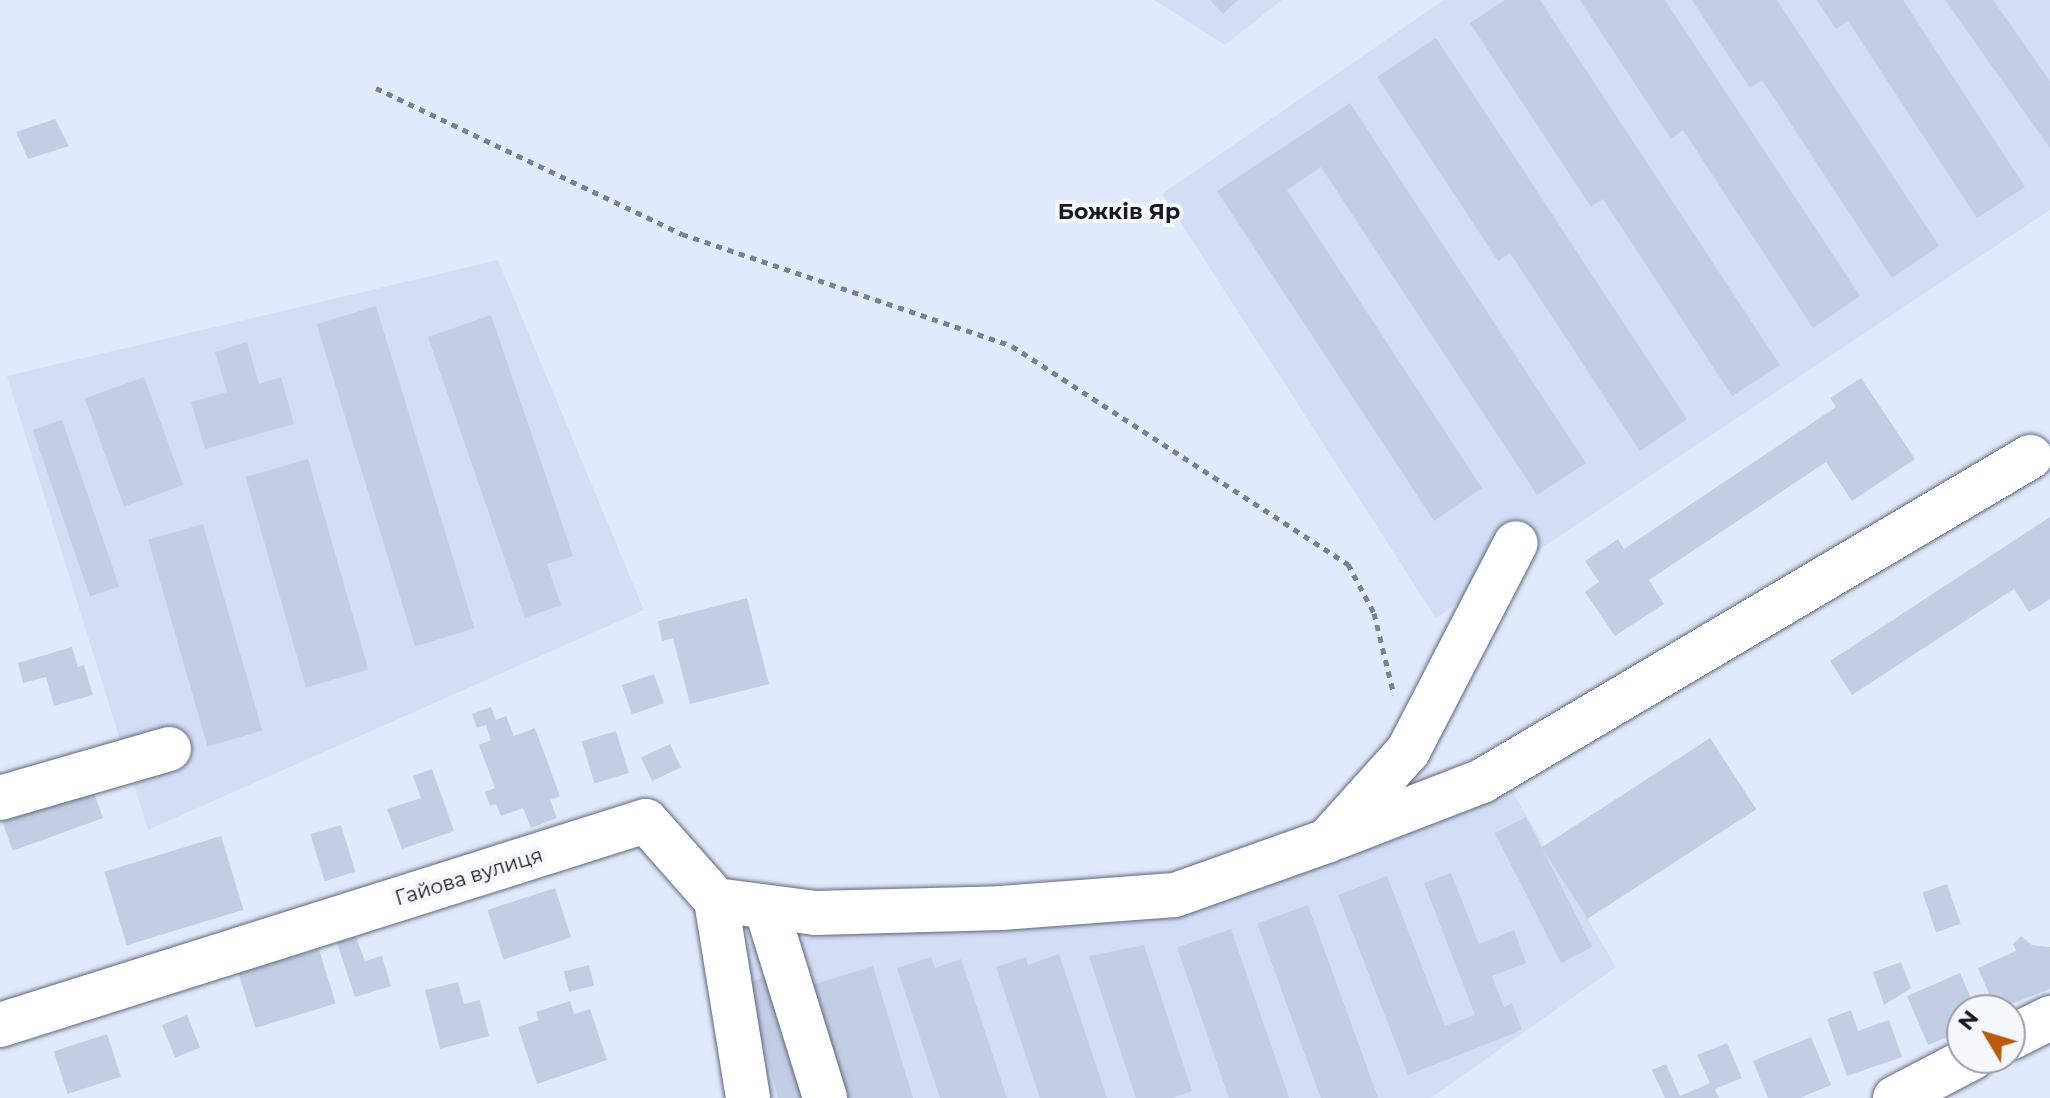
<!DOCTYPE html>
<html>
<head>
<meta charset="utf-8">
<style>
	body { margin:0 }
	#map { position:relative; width:2050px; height:1098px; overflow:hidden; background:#e1eafc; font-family:Montserrat,sans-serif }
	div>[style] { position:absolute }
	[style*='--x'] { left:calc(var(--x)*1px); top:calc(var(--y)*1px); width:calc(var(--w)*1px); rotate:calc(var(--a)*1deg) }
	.built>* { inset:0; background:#d3def6 }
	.building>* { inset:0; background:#c3cee5; transform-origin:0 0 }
	.path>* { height:5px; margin-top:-2.5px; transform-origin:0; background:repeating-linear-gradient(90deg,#7a808d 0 6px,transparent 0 12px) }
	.roads { filter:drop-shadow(0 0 2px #5d677b) drop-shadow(0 0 2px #5d677b) }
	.minor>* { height:44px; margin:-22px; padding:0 22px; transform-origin:22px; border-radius:22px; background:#fff }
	span { translate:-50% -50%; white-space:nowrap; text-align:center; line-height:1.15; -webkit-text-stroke:8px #f4f7fb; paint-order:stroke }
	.street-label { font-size:20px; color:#171b23 }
	.neighbourhood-label { font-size:22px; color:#171b23; font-weight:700 }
	.north { position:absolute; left:1946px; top:994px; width:80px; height:80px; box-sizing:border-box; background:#f4f7fb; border:2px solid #9c9fa5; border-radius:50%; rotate:308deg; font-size:22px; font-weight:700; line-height:32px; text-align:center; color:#171b23 }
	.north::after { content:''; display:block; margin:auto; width:28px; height:36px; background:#b95b09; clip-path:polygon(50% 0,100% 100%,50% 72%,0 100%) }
</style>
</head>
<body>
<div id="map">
	<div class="built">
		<div style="clip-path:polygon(1154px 0,1282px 0,1225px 45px)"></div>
		<div style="clip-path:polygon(1444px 0,2050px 0,2050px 210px,1436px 618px,1162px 194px)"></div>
		<div style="clip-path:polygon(498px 260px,644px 610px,148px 830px,7px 376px)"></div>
		<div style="clip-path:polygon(1506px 781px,1616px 967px,1431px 1098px,766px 1098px,737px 945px,1190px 904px)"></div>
	</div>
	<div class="building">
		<div style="clip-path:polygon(1210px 0,1238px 0,1223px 14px)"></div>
		<div style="clip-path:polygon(1505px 0,1540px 0,1780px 365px,1732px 396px,1603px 199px,1591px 207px,1470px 23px)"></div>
		<div style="clip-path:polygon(1580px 0,1665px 0,1860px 296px,1813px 328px,1683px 130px,1671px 139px)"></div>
		<div style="clip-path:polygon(1692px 0,1777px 0,1939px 246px,1892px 278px,1762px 80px,1750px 88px)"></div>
		<div style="clip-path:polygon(1817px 0,1903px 0,2025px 187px,1977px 218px,1848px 21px,1836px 29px)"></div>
		<div style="clip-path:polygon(1945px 0,1993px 0,2050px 81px,2050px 148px)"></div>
		<div style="clip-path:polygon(1436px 38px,1687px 419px,1640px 451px,1510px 253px,1498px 261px,1377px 77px)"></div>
		<div style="clip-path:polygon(1350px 103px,1586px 463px,1537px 495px,1321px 167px,1287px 190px,1482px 488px,1434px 521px,1217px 191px)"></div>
		<div style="clip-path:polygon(55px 119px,69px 146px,28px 159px,16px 132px)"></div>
		<div style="left:376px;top:306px;width:337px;height:62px;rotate:73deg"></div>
		<div style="clip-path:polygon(491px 315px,573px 556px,547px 564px,561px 605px,525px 618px,428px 337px)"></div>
		<div style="clip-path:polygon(247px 342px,259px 384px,281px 377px,294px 424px,205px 449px,191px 402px,227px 392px,215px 352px)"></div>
		<div style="left:144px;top:377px;width:115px;height:63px;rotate:70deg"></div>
		<div style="clip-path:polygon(1861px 378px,1915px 459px,1852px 501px,1826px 462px,1649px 580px,1664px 604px,1615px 636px,1585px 592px,1599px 582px,1585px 561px,1618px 539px,1624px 549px,1836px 407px,1830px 398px)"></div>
		<div style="left:62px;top:420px;width:176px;height:31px;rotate:71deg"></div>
		<div style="left:308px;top:459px;width:219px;height:65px;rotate:74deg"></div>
		<div style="clip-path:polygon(2050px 517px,2050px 599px,2029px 612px,2014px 589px,1852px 695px,1830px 661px)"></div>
		<div style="left:203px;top:524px;width:215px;height:57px;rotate:74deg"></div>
		<div style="clip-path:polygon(747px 598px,769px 684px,690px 704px,673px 638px,662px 641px,658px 621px)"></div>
		<div style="clip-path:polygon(72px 647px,78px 667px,84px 665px,93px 695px,54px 706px,46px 677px,23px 683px,18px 663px)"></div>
		<div style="left:654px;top:674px;width:31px;height:34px;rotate:71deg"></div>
		<div style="clip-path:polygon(491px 707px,496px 720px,506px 716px,514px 736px,535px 728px,560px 796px,550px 800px,557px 818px,531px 828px,523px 808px,501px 816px,496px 804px,490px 806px,485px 792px,495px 788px,479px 745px,491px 740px,486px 725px,477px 728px,472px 714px)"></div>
		<div style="left:616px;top:731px;width:44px;height:36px;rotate:73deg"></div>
		<div style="left:1710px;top:738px;width:85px;height:201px;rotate:57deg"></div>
		<div style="left:670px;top:744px;width:26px;height:32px;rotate:65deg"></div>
		<div style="clip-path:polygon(432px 769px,454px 831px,402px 849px,387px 809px,421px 798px,413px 776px)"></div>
		<div style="left:91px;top:785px;width:35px;height:96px;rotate:70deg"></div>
		<div style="left:1526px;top:817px;width:146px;height:35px;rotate:63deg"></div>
		<div style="left:341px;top:825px;width:49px;height:32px;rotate:73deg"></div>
		<div style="left:221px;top:836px;width:77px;height:122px;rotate:73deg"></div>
		<div style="clip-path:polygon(1451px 873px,1479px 944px,1514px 930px,1526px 963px,1492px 976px,1504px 1007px,1512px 1003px,1522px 1030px,1408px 1075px,1338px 895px,1387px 876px,1445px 1026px,1475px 1015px,1424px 883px)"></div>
		<div style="left:1947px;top:884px;width:42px;height:26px;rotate:71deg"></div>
		<div style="left:555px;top:888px;width:52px;height:71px;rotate:72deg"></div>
		<div style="left:1308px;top:905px;width:205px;height:54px;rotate:70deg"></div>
		<div style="left:1231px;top:929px;width:179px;height:57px;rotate:71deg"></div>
		<div style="clip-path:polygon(2021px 936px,2032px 945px,2050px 947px,2050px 989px,1996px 1010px,1978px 968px,2016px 951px,2013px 944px)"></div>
		<div style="clip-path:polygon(356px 937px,365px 961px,382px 956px,391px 986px,355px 997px,337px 943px)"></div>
		<div style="clip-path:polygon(1144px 945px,1192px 1091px,1172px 1098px,1136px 1098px,1089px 956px)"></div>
		<div style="left:319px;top:949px;width:57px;height:84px;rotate:73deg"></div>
		<div style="clip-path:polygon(1059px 954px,1107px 1098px,1040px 1098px,996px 967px,1026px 957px,1028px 965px)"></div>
		<div style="clip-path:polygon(931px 957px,935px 968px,961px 959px,1007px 1098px,940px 1098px,897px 968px)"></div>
		<div style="clip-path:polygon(1901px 962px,1911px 988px,1884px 1005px,1873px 972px)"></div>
		<div style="left:589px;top:965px;width:21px;height:26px;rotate:76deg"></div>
		<div style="clip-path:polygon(873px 966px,913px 1098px,843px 1098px,809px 986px)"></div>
		<div style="clip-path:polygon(1960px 973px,1976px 1010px,1962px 1010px,1962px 1031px,1928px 1045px,1907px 996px)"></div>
		<div style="left:777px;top:974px;width:129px;height:33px;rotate:74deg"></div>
		<div style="clip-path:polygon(458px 982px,464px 1004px,480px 1000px,489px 1036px,440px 1049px,425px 990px)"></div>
		<div style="clip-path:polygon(570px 1001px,574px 1014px,590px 1009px,607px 1060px,537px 1084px,518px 1027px,539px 1020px,536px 1012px)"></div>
		<div style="clip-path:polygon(1851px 1010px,1858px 1031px,1889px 1020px,1902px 1057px,1847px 1076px,1827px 1019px)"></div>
		<div style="left:187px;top:1015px;width:35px;height:27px;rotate:68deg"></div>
		<div style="left:107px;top:1034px;width:45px;height:56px;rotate:72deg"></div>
		<div style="clip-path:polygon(1811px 1037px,1831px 1085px,1800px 1098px,1768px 1098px,1753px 1061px)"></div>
		<div style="clip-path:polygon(1727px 1043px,1742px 1078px,1715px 1089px,1719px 1098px,1665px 1098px,1652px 1070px,1666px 1064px,1680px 1096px,1710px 1083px,1697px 1055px)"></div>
	</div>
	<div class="path">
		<div style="--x:376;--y:88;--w:339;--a:25.5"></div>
		<div style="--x:682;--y:234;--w:348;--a:18.7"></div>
		<div style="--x:1012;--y:346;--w:401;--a:33"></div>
		<div style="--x:1348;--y:564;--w:55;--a:62"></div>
		<div style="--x:1374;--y:613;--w:84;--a:76.3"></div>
	</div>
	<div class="roads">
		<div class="minor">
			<div style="--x:0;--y:798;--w:176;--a:-16.2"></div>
			<div style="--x:1337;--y:837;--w:155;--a:-21.1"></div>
			<div style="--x:1482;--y:781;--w:637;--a:-30.59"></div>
			<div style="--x:716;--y:900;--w:100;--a:7.5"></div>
			<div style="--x:815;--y:913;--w:186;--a:-1.5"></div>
			<div style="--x:1001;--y:908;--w:174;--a:-4.3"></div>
			<div style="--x:1175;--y:895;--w:161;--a:-19.6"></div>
			<div style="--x:1327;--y:841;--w:121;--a:-48"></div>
			<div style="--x:1408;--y:751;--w:234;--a:-62.6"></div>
			<div style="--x:766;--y:907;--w:200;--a:72.8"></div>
			<div style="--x:0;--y:1025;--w:677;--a:-17.53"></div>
			<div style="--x:646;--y:821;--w:106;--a:48.5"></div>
			<div style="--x:716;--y:900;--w:201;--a:80.8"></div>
			<div style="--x:2010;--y:1038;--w:45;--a:-26.6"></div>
			<div style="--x:1895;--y:1098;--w:87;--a:-27.5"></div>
		</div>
	</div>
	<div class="street-label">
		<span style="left:469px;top:877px;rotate:-17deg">Гайова вулиця</span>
	</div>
	<div class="neighbourhood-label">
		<span style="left:1119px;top:212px">Божків Яр</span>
	</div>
	<div class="north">N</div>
</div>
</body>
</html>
